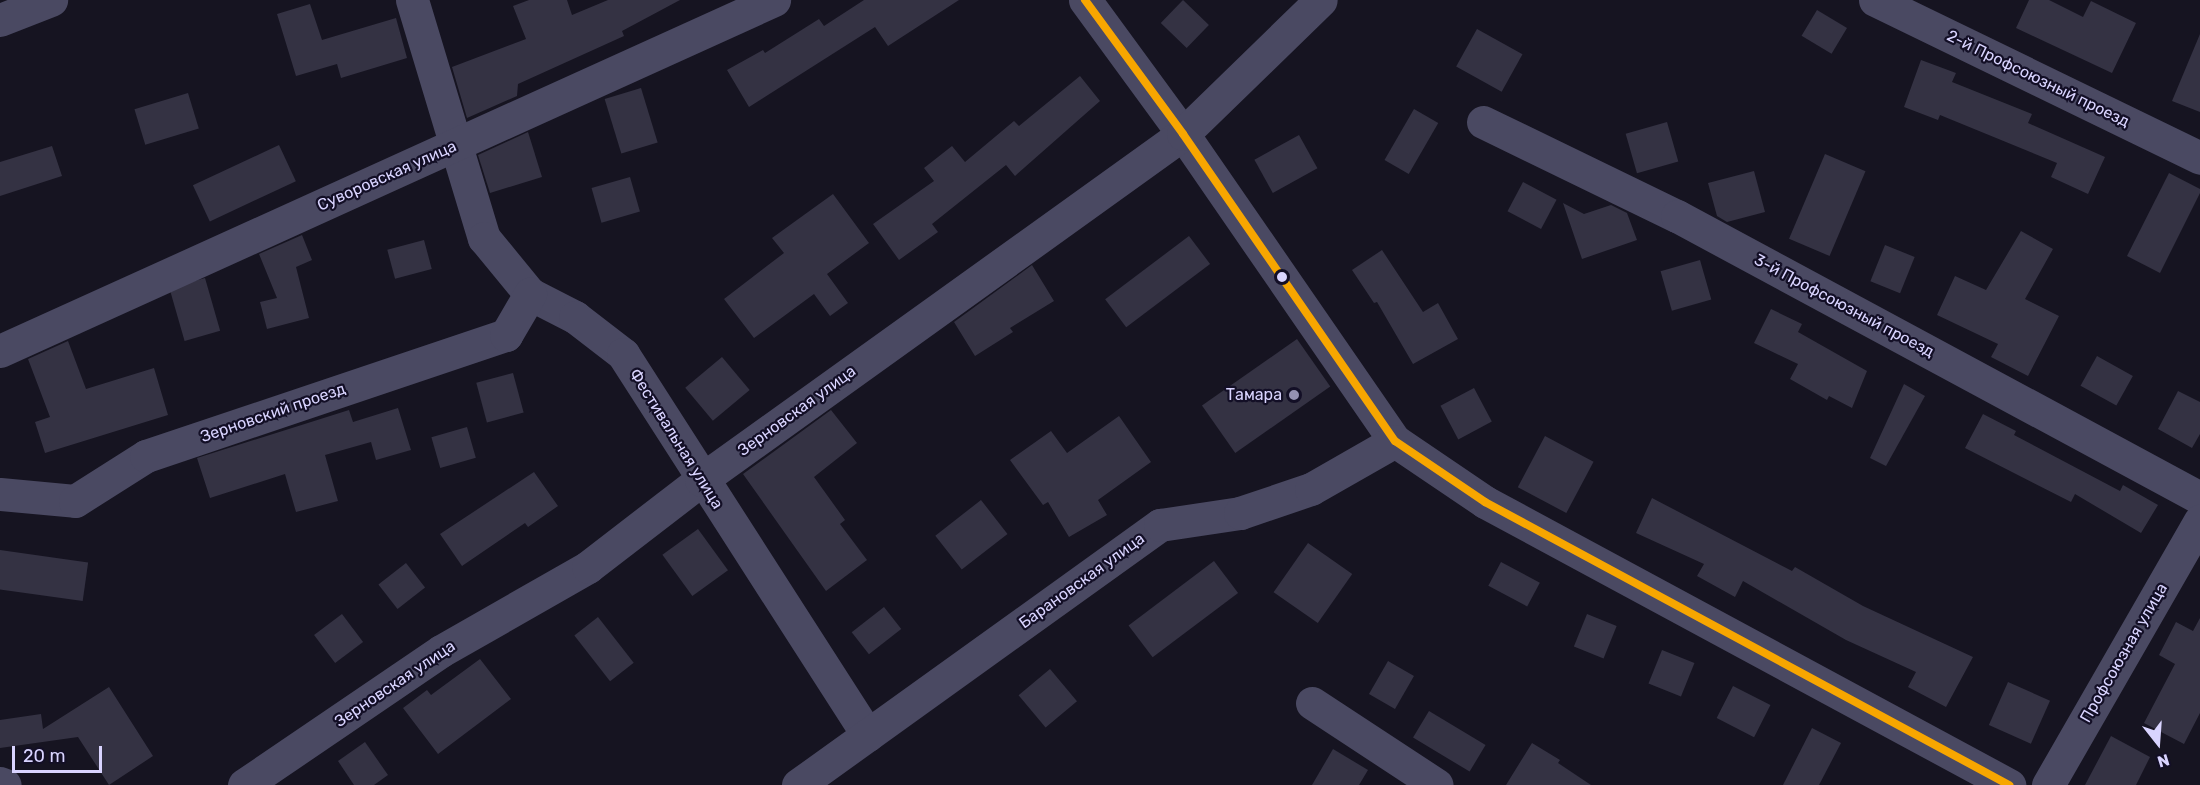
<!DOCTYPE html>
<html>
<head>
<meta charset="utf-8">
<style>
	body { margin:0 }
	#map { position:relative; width:2200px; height:785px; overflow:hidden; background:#161421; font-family:Rubik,sans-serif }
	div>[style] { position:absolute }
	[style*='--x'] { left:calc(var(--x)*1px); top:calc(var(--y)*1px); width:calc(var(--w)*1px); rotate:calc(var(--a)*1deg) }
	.building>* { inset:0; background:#343243; transform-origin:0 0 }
	.minor>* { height:33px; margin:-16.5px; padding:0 16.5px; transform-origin:16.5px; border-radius:16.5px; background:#4a4962 }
	.bus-1>* { height:8px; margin:-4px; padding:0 4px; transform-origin:4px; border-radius:4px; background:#f7a600 }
	.dots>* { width:16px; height:16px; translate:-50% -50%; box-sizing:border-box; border:3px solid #130f26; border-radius:50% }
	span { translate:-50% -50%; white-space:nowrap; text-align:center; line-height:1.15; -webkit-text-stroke:4.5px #130f26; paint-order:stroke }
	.street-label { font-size:16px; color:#d9d4ff }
	.poi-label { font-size:16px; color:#d9d4ff }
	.right { translate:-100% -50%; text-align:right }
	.north { position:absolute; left:2128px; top:713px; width:60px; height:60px; -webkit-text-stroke:4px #130f26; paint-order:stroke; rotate:163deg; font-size:16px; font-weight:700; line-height:24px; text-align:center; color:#d9d4ff }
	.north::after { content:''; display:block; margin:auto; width:21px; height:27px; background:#d9d4ff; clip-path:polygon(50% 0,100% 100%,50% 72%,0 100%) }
	.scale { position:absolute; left:12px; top:746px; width:90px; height:27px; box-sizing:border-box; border:3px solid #d9d4ff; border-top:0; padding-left:8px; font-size:18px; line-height:21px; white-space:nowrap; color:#d9d4ff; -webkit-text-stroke:4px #130f26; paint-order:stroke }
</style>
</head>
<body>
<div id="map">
	<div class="building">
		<div style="clip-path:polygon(529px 0,567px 0,572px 15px,608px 0,680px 0,622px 31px,624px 36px,518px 84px,517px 96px,467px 118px,452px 67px,526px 39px,513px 6px)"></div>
		<div style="clip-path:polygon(864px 0,959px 0,888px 46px,875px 27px,749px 107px,727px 70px,763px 50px,765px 53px,819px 19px,824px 26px)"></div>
		<div style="left:1183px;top:0;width:36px;height:32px;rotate:44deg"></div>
		<div style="clip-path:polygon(2029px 0,2049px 0,2083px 17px,2091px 1px,2136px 23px,2112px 73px,2016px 28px)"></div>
		<div style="clip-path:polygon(310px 4px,322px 40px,396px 18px,407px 58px,341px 78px,337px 64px,296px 76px,277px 14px)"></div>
		<div style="left:1817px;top:10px;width:35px;height:30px;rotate:31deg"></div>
		<div style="left:1477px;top:29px;width:52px;height:43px;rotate:29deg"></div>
		<div style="clip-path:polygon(2200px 34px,2200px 112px,2172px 101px)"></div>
		<div style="clip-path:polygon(1921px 60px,1956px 73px,1952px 82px,2032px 114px,2028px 123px,2105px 157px,2088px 194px,2051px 177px,2057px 163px,1940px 115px,1938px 120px,1904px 107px)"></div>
		<div style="clip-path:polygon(1080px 76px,1100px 101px,1015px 176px,1006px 165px,932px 224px,938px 232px,899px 260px,873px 224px,934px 181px,924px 168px,952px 146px,965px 162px,1014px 121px,1019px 126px)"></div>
		<div style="left:641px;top:88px;width:57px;height:38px;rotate:73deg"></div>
		<div style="left:188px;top:93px;width:37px;height:56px;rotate:73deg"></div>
		<div style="left:1414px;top:109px;width:28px;height:59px;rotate:30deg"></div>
		<div style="left:1667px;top:122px;width:41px;height:43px;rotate:74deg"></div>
		<div style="clip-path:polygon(528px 132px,542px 177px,490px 193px,478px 155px)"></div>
		<div style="left:1299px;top:135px;width:38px;height:51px;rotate:61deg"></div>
		<div style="left:279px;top:145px;width:40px;height:95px;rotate:65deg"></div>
		<div style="clip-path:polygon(52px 146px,62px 176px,0 196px,0 162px)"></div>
		<div style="left:1825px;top:154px;width:44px;height:92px;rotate:23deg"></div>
		<div style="clip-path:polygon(1754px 171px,1765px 212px,1727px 222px,1717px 216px,1708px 183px)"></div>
		<div style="clip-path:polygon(2169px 173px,2200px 189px,2200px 193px,2160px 273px,2127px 256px)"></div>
		<div style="left:630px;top:177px;width:36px;height:40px;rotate:74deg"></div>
		<div style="left:1523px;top:182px;width:38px;height:33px;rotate:28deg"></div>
		<div style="clip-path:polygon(833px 194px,869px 243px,827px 274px,848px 303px,830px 316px,814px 294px,754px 338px,724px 299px,784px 253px,772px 238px)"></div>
		<div style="clip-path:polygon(1563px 203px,1584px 214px,1611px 205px,1627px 213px,1637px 240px,1582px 259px)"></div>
		<div style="clip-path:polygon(2021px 231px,2053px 249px,2025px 299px,2059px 316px,2028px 376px,1991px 357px,1998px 344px,1937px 315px,1955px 276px,1986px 290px)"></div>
		<div style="clip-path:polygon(302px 235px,312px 260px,296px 267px,309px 318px,267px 329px,260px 302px,277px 298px,259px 254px)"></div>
		<div style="left:1189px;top:236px;width:35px;height:105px;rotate:53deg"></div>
		<div style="left:424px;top:240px;width:30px;height:38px;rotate:75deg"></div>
		<div style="left:1885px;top:245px;width:32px;height:39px;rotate:22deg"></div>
		<div style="clip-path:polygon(1382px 250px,1423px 312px,1438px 303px,1458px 339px,1413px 364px,1377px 302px,1374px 303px,1352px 270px)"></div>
		<div style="left:1700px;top:260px;width:41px;height:41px;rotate:74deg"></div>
		<div style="clip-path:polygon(1032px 265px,1054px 301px,1010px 328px,1013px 332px,975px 356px,954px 322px)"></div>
		<div style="left:205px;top:278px;width:55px;height:37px;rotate:74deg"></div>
		<div style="clip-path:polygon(1771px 309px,1802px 324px,1798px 332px,1867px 371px,1852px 408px,1829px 396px,1827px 400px,1790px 379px,1798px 364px,1754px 343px)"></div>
		<div style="left:1297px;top:339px;width:58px;height:116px;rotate:55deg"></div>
		<div style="clip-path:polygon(68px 341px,86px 389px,154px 368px,168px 415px,45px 453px,35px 422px,50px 417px,28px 359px)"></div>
		<div style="left:2097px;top:356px;width:41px;height:34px;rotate:29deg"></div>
		<div style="left:722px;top:357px;width:43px;height:48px;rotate:50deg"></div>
		<div style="left:513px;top:373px;width:41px;height:38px;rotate:75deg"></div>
		<div style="clip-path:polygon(1904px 384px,1925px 396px,1886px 466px,1870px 458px)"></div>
		<div style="left:1474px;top:388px;width:38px;height:38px;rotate:62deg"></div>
		<div style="clip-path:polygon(2178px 391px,2200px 402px,2200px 434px,2192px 448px,2158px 429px)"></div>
		<div style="clip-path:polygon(398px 408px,411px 450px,376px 460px,371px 442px,325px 455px,338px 501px,296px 512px,285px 474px,210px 498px,197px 458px,349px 410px,353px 422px)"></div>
		<div style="clip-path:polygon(831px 410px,857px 443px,814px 477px,845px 520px,840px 524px,867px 560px,826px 591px,743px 474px)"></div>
		<div style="clip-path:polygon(1983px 414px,2016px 431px,2014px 435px,2120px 491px,2123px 485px,2158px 505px,2141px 533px,2075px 494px,2071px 502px,1965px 448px)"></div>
		<div style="clip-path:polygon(1119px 416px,1151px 462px,1098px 500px,1107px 515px,1069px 537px,1048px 502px,1043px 505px,1010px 460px,1051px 431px,1067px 453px)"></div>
		<div style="left:467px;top:427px;width:32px;height:37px;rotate:74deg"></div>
		<div style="left:1545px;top:436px;width:55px;height:58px;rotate:28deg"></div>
		<div style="clip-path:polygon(534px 472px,558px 506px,528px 527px,525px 523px,462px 566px,440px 534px)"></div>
		<div style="clip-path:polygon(1652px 498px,1792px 571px,1795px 567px,1863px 606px,1973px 657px,1946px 707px,1908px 687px,1916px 672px,1846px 640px,1743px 581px,1735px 597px,1697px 576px,1704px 564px,1636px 533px)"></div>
		<div style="left:981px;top:500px;width:43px;height:58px;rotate:52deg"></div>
		<div style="left:698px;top:529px;width:51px;height:44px;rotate:54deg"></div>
		<div style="left:1308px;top:543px;width:54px;height:60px;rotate:35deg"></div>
		<div style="left:0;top:550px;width:89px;height:39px;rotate:8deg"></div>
		<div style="left:1214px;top:561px;width:40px;height:107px;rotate:53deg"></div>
		<div style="left:1501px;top:562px;width:44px;height:27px;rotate:28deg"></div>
		<div style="left:406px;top:563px;width:31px;height:35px;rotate:52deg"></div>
		<div style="left:884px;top:607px;width:28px;height:41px;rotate:52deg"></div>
		<div style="left:342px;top:614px;width:35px;height:35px;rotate:53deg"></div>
		<div style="left:1587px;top:614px;width:32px;height:35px;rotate:22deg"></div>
		<div style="left:598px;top:617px;width:58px;height:30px;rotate:52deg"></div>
		<div style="clip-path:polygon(2200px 618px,2200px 713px,2184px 744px,2144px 723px,2175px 664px,2159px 655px,2176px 622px,2193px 631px)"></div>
		<div style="left:1662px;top:650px;width:35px;height:36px;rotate:22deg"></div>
		<div style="clip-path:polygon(480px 659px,511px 699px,438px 754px,403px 708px,427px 690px,431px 695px)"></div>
		<div style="left:1388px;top:661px;width:30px;height:38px;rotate:30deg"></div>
		<div style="left:1050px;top:669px;width:42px;height:41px;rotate:50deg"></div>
		<div style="left:2008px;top:682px;width:46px;height:47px;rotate:24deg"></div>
		<div style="left:1733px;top:686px;width:42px;height:36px;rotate:27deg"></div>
		<div style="clip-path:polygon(109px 687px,153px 756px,109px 785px,78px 737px,0 748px,0 720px,41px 714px,43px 729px)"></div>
		<div style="left:1429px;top:711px;width:66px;height:31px;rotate:31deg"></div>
		<div style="clip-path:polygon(1812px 728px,1841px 743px,1819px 785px,1783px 785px)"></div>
		<div style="clip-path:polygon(2111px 736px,2150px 757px,2136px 785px,2085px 785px)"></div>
		<div style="clip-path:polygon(365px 742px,388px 775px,374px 785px,354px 785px,338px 761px)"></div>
		<div style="clip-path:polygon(1532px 743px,1560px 760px,1558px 763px,1591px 785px,1506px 785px)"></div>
		<div style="clip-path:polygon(1333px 749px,1368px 770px,1359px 785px,1312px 785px)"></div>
	</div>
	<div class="minor">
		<div style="--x:412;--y:0;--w:249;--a:73.2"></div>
		<div style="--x:484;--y:238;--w:72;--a:50.6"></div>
		<div style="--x:530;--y:294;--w:51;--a:27.1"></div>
		<div style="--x:575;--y:317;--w:61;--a:37.6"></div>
		<div style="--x:623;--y:354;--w:453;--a:57.3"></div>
		<div style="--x:1085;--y:0;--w:166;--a:53.8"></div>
		<div style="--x:1183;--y:134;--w:373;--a:55.4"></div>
		<div style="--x:1395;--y:441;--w:109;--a:34.1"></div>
		<div style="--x:1485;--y:502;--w:596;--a:28.37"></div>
		<div style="--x:1875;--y:0;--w:361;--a:25.9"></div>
		<div style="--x:0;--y:20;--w:55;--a:-21.4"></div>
		<div style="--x:1483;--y:122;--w:216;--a:25.9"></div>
		<div style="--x:1677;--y:216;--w:594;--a:28.33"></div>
		<div style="--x:0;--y:351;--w:850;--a:-24.39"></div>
		<div style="--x:0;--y:494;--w:75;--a:5.3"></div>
		<div style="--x:75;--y:501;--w:84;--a:-32.4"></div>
		<div style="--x:146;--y:456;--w:380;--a:-18.6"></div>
		<div style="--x:506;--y:335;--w:48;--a:-59.7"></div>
		<div style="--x:1312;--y:703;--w:149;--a:33.3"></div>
		<div style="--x:0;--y:783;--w:5;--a:22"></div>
		<div style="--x:244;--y:785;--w:238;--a:-34.2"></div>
		<div style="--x:441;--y:651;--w:169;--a:-29.7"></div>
		<div style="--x:588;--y:567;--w:143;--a:-37.6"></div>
		<div style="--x:701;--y:480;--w:593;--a:-35.67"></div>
		<div style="--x:1183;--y:134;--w:192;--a:-44.2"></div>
		<div style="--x:798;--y:785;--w:446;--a:-35.7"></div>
		<div style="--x:1160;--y:525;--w:81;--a:-8.5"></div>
		<div style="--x:1240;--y:513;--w:75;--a:-18.7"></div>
		<div style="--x:1311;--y:489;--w:97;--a:-29.7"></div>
		<div style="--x:2048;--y:785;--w:305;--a:-60.1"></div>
	</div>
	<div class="bus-1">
		<div style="--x:1085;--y:0;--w:166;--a:53.8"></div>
		<div style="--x:1183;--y:134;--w:373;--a:55.4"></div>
		<div style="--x:1395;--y:441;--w:109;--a:34.1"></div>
		<div style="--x:1485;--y:502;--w:596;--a:28.37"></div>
	</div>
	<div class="dots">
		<div style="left:1282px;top:277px;background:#d9d4ff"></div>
		<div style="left:1294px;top:395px;background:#9591b1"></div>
	</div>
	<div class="street-label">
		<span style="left:2038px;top:79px;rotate:26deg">2-й Профсоюзный проезд</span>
		<span style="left:387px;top:176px;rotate:-24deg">Суворовская улица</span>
		<span style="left:1844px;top:306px;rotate:28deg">3-й Профсоюзный проезд</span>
		<span style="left:797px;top:411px;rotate:-36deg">Зерновская улица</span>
		<span style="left:273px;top:413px;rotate:-19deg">Зерновский проезд</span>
		<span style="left:676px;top:439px;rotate:58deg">Фестивальная улица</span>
		<span style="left:1082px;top:581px;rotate:-36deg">Барановская улица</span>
		<span style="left:2124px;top:653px;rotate:-60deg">Профсоюзная улица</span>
		<span style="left:395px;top:684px;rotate:-34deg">Зерновская улица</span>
	</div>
	<div class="poi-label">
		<span class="right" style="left:1282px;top:395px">Тамара</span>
	</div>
	<div class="north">N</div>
	<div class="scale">20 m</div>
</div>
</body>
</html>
